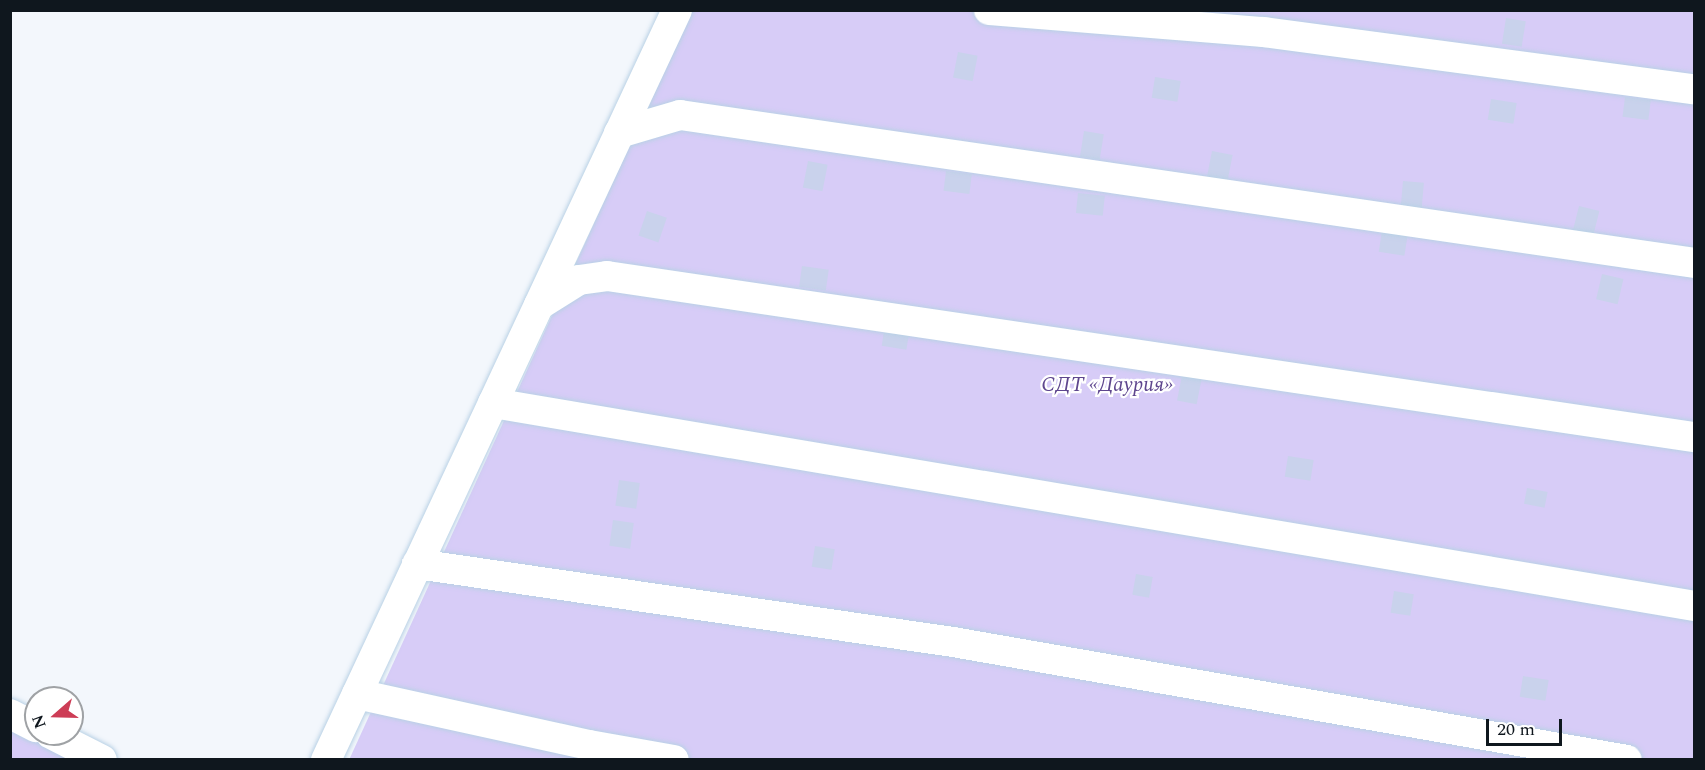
<!DOCTYPE html>
<html>
<head>
<meta charset="utf-8">
<style>
	body { margin:0 }
	#map { position:relative; width:1705px; height:770px; overflow:hidden; background:#f3f7fc; font-family:Spectral,serif }
	div>[style] { position:absolute }
	[style*='--x'] { left:calc(var(--x)*1px); top:calc(var(--y)*1px); width:calc(var(--w)*1px); rotate:calc(var(--a)*1deg) }
	.green>* { inset:0; background:#d7ccf7 }
	.building>* { inset:0; background:#c9d2ec; transform-origin:0 0 }
	.roads { filter:drop-shadow(0 0 2px #b9d1e5) drop-shadow(0 0 2px #b9d1e5) }
	.minor>* { height:30px; margin:-15px; padding:0 15px; transform-origin:15px; border-radius:15px; background:#fff }
	span { translate:-50% -50%; white-space:nowrap; text-align:center; line-height:1.15; -webkit-text-stroke:4.5px #fff; paint-order:stroke }
	.park-label { font-size:21px; color:#5e468e; font-style:italic }
	.frame { position:absolute; inset:0; border:12px solid #0f171e; pointer-events:none }
	.north { position:absolute; left:24px; top:686px; width:60px; height:60px; box-sizing:border-box; background:#fff; border:2px solid #9fa2a5; border-radius:50%; rotate:250deg; font-size:16px; font-weight:700; line-height:24px; text-align:center; color:#0f171e }
	.north::after { content:''; display:block; margin:auto; width:21px; height:27px; background:#cd3d56; clip-path:polygon(50% 0,100% 100%,50% 72%,0 100%) }
	.scale { position:absolute; left:1486px; top:719px; width:76px; height:27px; box-sizing:border-box; border:3px solid #0f171e; border-top:0; padding-left:8px; font-size:18px; line-height:21px; white-space:nowrap; color:#0f171e; -webkit-text-stroke:4px #fff; paint-order:stroke }
</style>
</head>
<body>
<div id="map">
	<div class="green">
		<div style="clip-path:polygon(691px 11px,1694px 11px,1694px 759px,349px 760px)"></div>
		<div style="clip-path:polygon(11px 723px,84px 759px,11px 759px)"></div>
	</div>
	<div class="building">
		<div style="left:1506px;top:18px;width:20px;height:26px;rotate:9deg"></div>
		<div style="left:958px;top:52px;width:20px;height:26px;rotate:11deg"></div>
		<div style="left:1155px;top:77px;width:26px;height:21px;rotate:9deg"></div>
		<div style="left:1625px;top:97px;width:26px;height:20px;rotate:7deg"></div>
		<div style="left:1491px;top:99px;width:26px;height:21px;rotate:9deg"></div>
		<div style="left:1084px;top:131px;width:20px;height:26px;rotate:9deg"></div>
		<div style="left:1212px;top:151px;width:21px;height:26px;rotate:11deg"></div>
		<div style="left:808px;top:161px;width:20px;height:27px;rotate:11deg"></div>
		<div style="left:946px;top:171px;width:26px;height:20px;rotate:7deg"></div>
		<div style="left:1403px;top:181px;width:21px;height:26px;rotate:5deg"></div>
		<div style="left:1078px;top:193px;width:27px;height:20px;rotate:6deg"></div>
		<div style="left:1579px;top:206px;width:21px;height:27px;rotate:14deg"></div>
		<div style="left:647px;top:211px;width:21px;height:26px;rotate:19deg"></div>
		<div style="left:1382px;top:231px;width:26px;height:21px;rotate:9deg"></div>
		<div style="left:802px;top:266px;width:27px;height:21px;rotate:8deg"></div>
		<div style="left:1602px;top:274px;width:22px;height:26px;rotate:13deg"></div>
		<div style="left:885px;top:325px;width:25px;height:21px;rotate:9deg"></div>
		<div style="left:1182px;top:375px;width:20px;height:26px;rotate:11deg"></div>
		<div style="left:1288px;top:456px;width:26px;height:21px;rotate:9deg"></div>
		<div style="left:619px;top:480px;width:21px;height:26px;rotate:8deg"></div>
		<div style="left:1527px;top:488px;width:21px;height:16px;rotate:11deg"></div>
		<div style="left:613px;top:520px;width:21px;height:26px;rotate:8deg"></div>
		<div style="left:815px;top:546px;width:20px;height:21px;rotate:9deg"></div>
		<div style="left:1136px;top:574px;width:17px;height:21px;rotate:10deg"></div>
		<div style="left:1394px;top:591px;width:20px;height:22px;rotate:9deg"></div>
		<div style="left:1523px;top:676px;width:26px;height:21px;rotate:9deg"></div>
	</div>
	<div class="roads">
		<div class="minor">
			<div style="--x:989;--y:10;--w:276;--a:4.6"></div>
			<div style="--x:1264;--y:32;--w:434;--a:7.6"></div>
			<div style="--x:619;--y:133;--w:64;--a:-16.4"></div>
			<div style="--x:680;--y:115;--w:1025;--a:8.3"></div>
			<div style="--x:539;--y:305;--w:47;--a:-32"></div>
			<div style="--x:579;--y:280;--w:28;--a:-8"></div>
			<div style="--x:607;--y:276;--w:1099;--a:8.43"></div>
			<div style="--x:493;--y:403;--w:1218;--a:9.59"></div>
			<div style="--x:417;--y:564;--w:542;--a:8.28"></div>
			<div style="--x:953;--y:642;--w:684;--a:9.93"></div>
			<div style="--x:357;--y:694;--w:238;--a:12.4"></div>
			<div style="--x:589;--y:745;--w:86;--a:10"></div>
			<div style="--x:10;--y:714;--w:29;--a:27"></div>
			<div style="--x:51;--y:734;--w:57;--a:27"></div>
			<div style="--x:326;--y:760;--w:828;--a:-64.92"></div>
		</div>
	</div>
	<div class="park-label">
		<span style="left:1107px;top:385px">СДТ «Даурия»</span>
	</div>
	<div class="frame"></div>
	<div class="north">N</div>
	<div class="scale">20 m</div>
</div>
</body>
</html>
